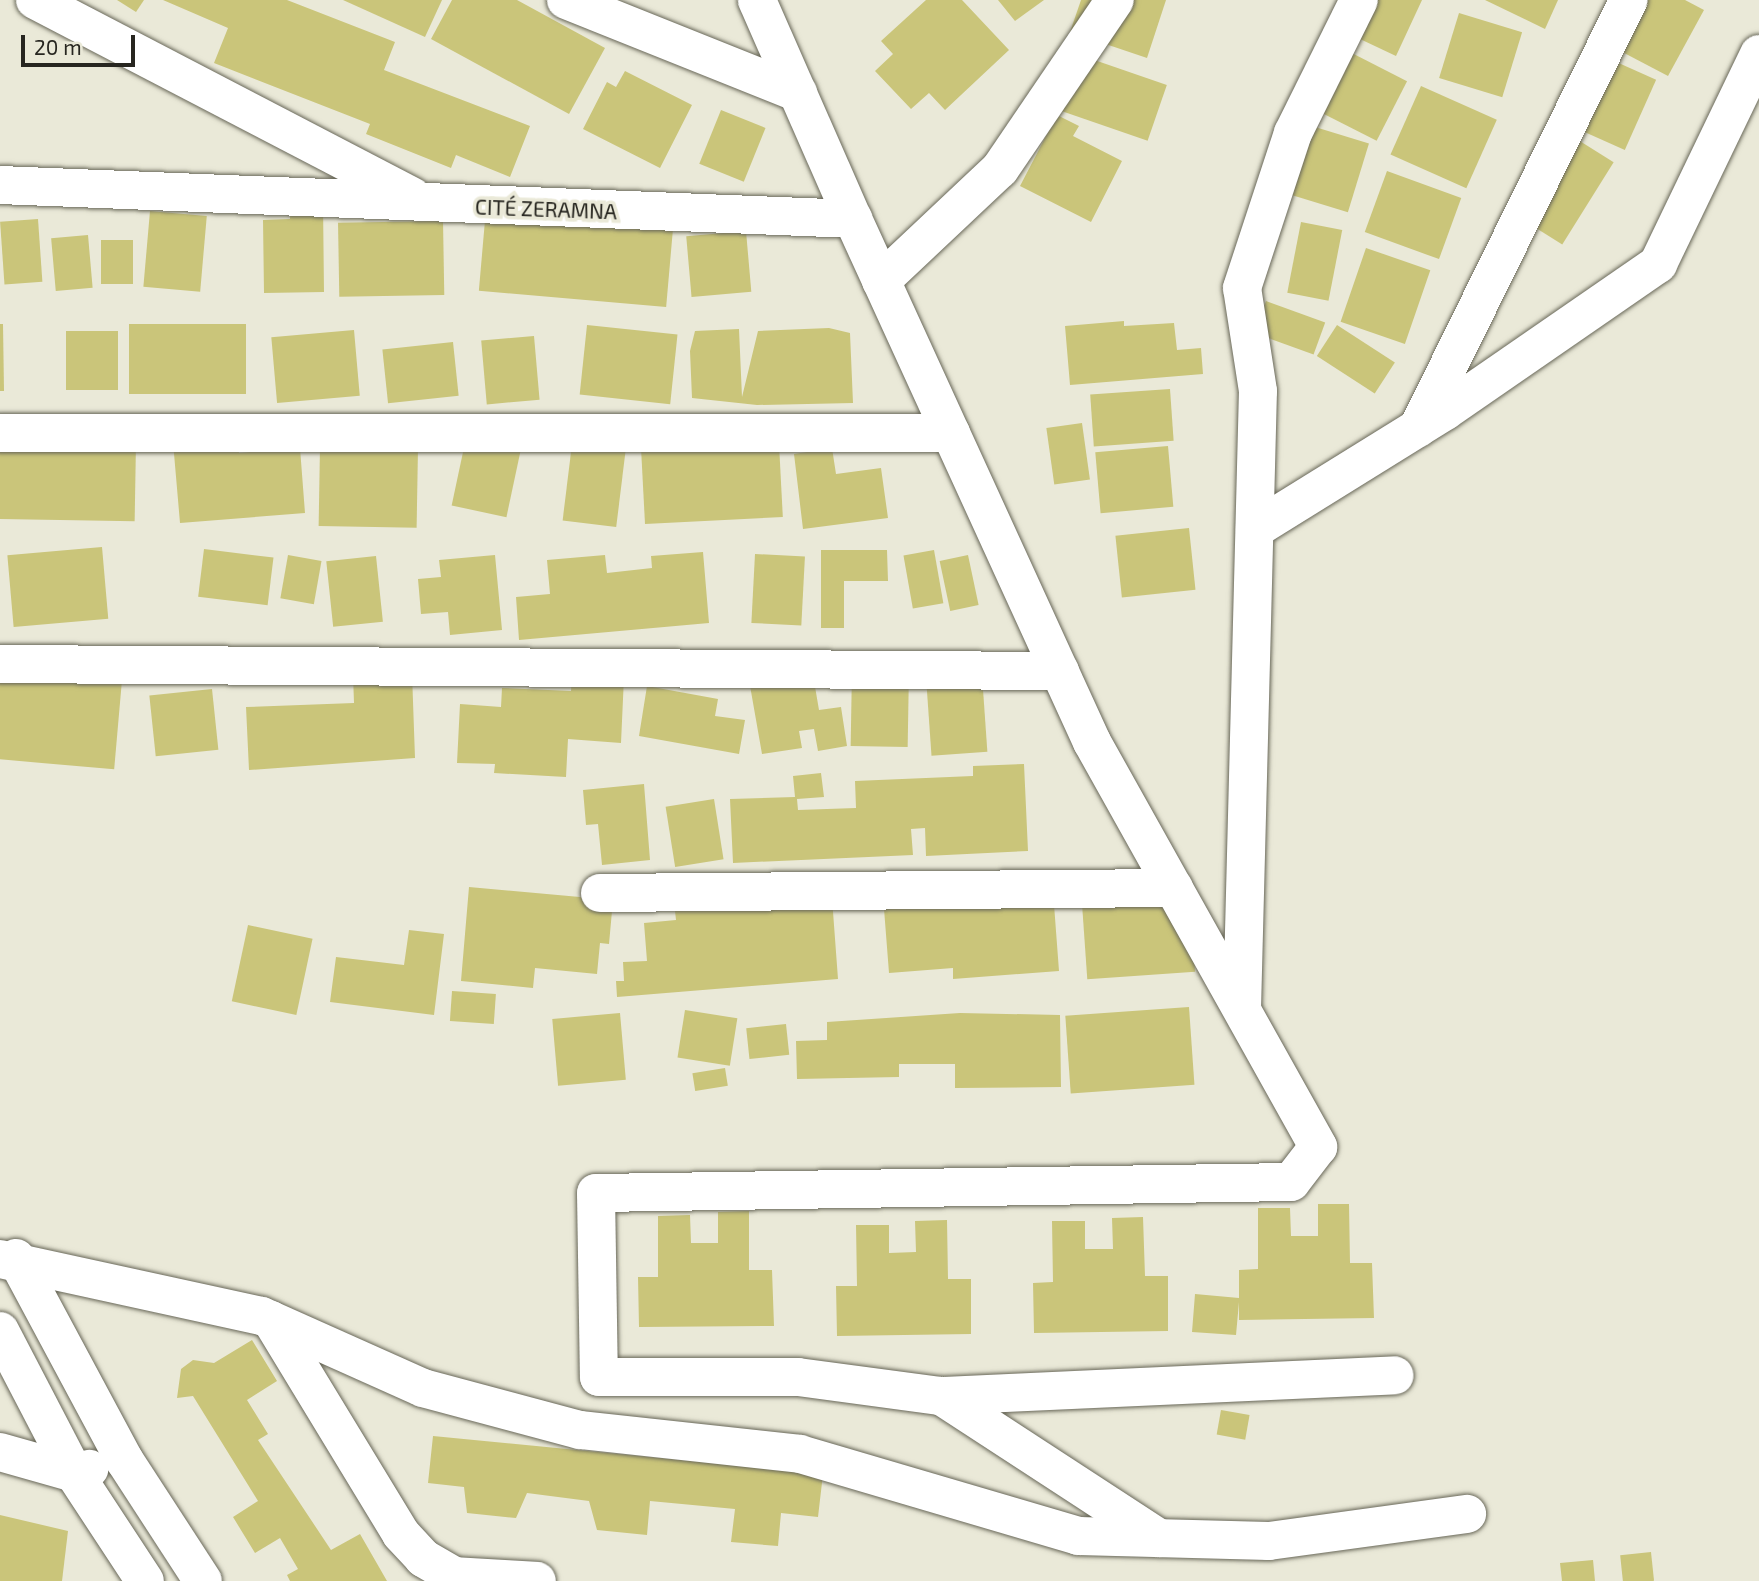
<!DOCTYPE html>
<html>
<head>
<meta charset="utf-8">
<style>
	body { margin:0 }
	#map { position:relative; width:1759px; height:1581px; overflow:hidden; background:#eae9d8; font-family:"Exo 2",sans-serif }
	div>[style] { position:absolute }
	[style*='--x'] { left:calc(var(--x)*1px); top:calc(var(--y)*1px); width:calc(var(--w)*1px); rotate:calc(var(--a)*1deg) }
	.building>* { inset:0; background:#cac57a; transform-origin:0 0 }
	.roads { filter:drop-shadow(0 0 2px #686758) drop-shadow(0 0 2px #686758) }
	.minor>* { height:38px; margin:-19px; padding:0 19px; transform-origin:19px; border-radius:19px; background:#fff }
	span { translate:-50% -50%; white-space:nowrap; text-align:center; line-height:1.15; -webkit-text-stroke:7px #eae9d8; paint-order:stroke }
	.street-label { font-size:21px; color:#272620 }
	.scale { position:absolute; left:21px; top:35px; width:114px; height:32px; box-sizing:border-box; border:4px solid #272620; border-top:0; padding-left:9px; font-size:21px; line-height:24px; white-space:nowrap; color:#272620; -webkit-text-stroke:5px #eae9d8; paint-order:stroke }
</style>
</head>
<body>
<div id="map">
	<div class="building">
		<div style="clip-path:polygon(117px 0,144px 0,136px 12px)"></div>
		<div style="clip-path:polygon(163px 0,287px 0,395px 42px,384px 70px,530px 126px,510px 177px,456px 155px,451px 168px,366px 134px,370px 124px,214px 63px,228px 28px)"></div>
		<div style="clip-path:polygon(343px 0,442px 0,425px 37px)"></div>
		<div style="clip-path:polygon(452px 0,517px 0,605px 48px,569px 114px,431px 39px)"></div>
		<div style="clip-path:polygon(926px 0,962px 0,1009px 50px,945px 110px,929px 93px,911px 109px,875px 71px,893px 54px,881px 41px)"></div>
		<div style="clip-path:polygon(998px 0,1044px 0,1015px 21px)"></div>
		<div style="clip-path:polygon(1081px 0,1166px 0,1147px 58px,1070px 32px)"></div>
		<div style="clip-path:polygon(1358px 0,1422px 0,1396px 56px,1343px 31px)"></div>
		<div style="clip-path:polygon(1485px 0,1558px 0,1545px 29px)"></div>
		<div style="clip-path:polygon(1648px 0,1685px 0,1704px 10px,1668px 76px,1607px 44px)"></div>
		<div style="left:1459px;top:13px;width:66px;height:68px;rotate:17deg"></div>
		<div style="left:1342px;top:48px;width:73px;height:67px;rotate:27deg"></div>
		<div style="left:1594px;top:52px;width:68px;height:77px;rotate:24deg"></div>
		<div style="left:1077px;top:54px;width:95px;height:59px;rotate:19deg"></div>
		<div style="clip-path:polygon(625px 71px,692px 105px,660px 168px,583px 129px,607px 82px,616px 87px)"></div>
		<div style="left:1421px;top:86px;width:83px;height:75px;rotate:24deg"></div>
		<div style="left:721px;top:110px;width:48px;height:58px;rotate:22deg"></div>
		<div style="clip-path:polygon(1057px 115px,1079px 126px,1073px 136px,1122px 161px,1091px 222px,1020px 186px)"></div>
		<div style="left:1302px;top:123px;width:70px;height:72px;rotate:17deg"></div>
		<div style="left:1567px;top:133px;width:55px;height:97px;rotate:32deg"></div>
		<div style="left:1387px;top:171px;width:79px;height:65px;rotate:20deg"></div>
		<div style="clip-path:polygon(323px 203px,324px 292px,264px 293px,263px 220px,290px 219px,290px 204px)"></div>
		<div style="left:486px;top:209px;width:188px;height:82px;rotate:5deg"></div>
		<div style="left:150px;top:211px;width:57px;height:76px;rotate:5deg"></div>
		<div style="left:38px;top:219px;width:63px;height:38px;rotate:86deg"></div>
		<div style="left:443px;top:221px;width:74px;height:105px;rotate:89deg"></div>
		<div style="left:1301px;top:222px;width:42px;height:72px;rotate:11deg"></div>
		<div style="left:746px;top:231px;width:61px;height:60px;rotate:85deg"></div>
		<div style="left:88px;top:235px;width:53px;height:37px;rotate:85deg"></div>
		<div style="left:101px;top:240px;width:32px;height:44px"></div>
		<div style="left:1366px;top:248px;width:68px;height:78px;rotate:19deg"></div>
		<div style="left:1266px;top:301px;width:63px;height:34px;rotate:20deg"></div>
		<div style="clip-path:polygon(1124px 321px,1124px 326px,1174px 323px,1177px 350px,1201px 348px,1203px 374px,1070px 385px,1065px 326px)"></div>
		<div style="clip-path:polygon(0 324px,3px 324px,4px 391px,0 391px)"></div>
		<div style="left:129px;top:324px;width:117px;height:70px"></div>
		<div style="left:587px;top:325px;width:91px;height:70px;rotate:6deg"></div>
		<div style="left:1337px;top:325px;width:69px;height:37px;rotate:33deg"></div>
		<div style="clip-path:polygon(829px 328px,850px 333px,853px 403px,757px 405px,692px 398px,690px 351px,695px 331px,739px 329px,742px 397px,758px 331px)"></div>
		<div style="left:354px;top:330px;width:66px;height:83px;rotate:85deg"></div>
		<div style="left:66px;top:331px;width:52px;height:59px"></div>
		<div style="left:534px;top:336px;width:64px;height:53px;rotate:85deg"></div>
		<div style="left:453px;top:342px;width:54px;height:71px;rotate:84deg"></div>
		<div style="left:1170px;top:389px;width:52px;height:80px;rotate:86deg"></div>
		<div style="left:1082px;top:423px;width:57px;height:36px;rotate:82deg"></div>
		<div style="clip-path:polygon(238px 436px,239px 453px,300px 448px,305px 513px,180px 523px,173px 442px)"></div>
		<div style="left:466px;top:438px;width:56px;height:69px;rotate:12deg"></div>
		<div style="left:0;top:442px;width:136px;height:77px;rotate:1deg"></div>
		<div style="left:572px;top:444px;width:54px;height:77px;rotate:7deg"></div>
		<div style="left:779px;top:444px;width:73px;height:138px;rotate:87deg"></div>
		<div style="left:1168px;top:446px;width:61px;height:73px;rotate:85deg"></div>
		<div style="left:320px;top:447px;width:98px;height:79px;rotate:1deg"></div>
		<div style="clip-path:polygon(832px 448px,836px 474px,881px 468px,888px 518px,803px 529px,794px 454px)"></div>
		<div style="left:1189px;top:528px;width:62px;height:74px;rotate:84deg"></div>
		<div style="left:102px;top:547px;width:72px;height:95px;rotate:85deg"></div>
		<div style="left:204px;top:549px;width:70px;height:48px;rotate:7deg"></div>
		<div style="clip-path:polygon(821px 550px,887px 550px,888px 581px,844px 581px,844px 628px,821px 628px)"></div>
		<div style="left:934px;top:550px;width:54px;height:31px;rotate:80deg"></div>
		<div style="clip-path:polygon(703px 552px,709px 623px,519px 640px,516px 597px,550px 594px,547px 560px,605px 555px,607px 573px,652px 568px,651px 556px)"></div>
		<div style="left:755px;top:554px;width:50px;height:69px;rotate:3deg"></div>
		<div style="left:288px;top:555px;width:34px;height:44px;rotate:10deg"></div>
		<div style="clip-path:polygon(495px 555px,502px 630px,450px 635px,448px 612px,421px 614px,418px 579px,441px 577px,439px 560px)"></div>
		<div style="left:968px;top:555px;width:51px;height:29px;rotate:78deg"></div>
		<div style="left:376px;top:556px;width:66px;height:50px;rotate:84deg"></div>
		<div style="left:0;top:663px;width:123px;height:96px;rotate:5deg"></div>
		<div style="clip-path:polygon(812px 669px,819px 710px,841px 707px,847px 746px,818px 751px,814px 729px,799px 731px,802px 748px,762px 754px,749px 680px)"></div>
		<div style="left:852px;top:669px;width:57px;height:77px;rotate:1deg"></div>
		<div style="clip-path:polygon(412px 673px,415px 758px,249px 770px,246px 707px,354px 703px,353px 675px)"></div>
		<div style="clip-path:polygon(572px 674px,624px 677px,621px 743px,568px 739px,566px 777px,494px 773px,495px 764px,457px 763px,460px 704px,501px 707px,502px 688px,571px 691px)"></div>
		<div style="left:982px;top:675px;width:77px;height:56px;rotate:86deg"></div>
		<div style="clip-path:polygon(647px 686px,718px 699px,715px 716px,745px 720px,739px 754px,639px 736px)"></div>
		<div style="left:212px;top:689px;width:61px;height:63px;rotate:84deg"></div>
		<div style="clip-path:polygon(1024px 764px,1028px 851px,926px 856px,925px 828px,911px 829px,913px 855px,733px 863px,730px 799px,795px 797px,793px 776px,821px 773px,824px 797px,797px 799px,798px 810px,856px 808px,855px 781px,973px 776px,973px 766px)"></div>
		<div style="clip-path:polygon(644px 784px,650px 860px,602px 865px,598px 824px,586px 825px,583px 790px)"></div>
		<div style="left:714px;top:799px;width:61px;height:49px;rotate:81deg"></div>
		<div style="clip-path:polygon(469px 887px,613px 900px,609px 944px,600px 943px,597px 974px,535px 968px,533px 988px,461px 981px)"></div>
		<div style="clip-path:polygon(1053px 891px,1059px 971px,953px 979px,953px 968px,889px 973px,883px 896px)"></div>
		<div style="clip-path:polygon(832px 898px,838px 979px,617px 997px,616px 981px,624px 981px,623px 962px,647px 961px,644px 923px,676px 920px,675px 911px)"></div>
		<div style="left:1190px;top:900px;width:72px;height:108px;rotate:86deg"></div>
		<div style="left:248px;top:925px;width:66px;height:78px;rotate:12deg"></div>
		<div style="clip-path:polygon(409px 930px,444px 934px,434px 1015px,330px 1002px,336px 957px,404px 965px)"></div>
		<div style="left:452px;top:991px;width:44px;height:30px;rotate:4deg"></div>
		<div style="left:1189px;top:1007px;width:78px;height:124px;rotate:86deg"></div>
		<div style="left:685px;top:1010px;width:53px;height:48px;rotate:9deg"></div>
		<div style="left:620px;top:1013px;width:67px;height:68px;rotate:85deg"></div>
		<div style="clip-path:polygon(960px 1013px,1060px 1015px,1061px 1087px,955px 1088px,955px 1064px,899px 1064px,899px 1077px,797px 1079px,796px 1041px,827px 1040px,827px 1022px)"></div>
		<div style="left:786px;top:1024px;width:31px;height:40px;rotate:84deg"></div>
		<div style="left:725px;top:1068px;width:18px;height:33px;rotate:81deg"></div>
		<div style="clip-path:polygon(1318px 1204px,1349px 1204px,1350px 1263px,1372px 1263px,1374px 1318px,1239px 1320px,1239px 1302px,1236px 1335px,1192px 1332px,1195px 1294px,1239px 1298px,1239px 1270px,1258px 1269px,1258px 1208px,1290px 1208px,1291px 1236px,1318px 1236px)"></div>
		<div style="clip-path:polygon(749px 1211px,749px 1270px,772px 1270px,774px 1326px,639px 1327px,638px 1277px,658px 1277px,658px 1216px,690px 1215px,691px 1243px,718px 1243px,718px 1212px)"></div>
		<div style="clip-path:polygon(1143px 1217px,1145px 1276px,1168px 1276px,1168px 1331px,1034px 1333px,1033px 1283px,1053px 1282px,1052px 1221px,1085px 1221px,1085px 1249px,1113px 1249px,1112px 1218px)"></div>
		<div style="clip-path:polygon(947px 1220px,948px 1279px,971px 1279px,971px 1334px,837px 1336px,836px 1286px,857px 1286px,856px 1225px,889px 1225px,889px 1253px,916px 1252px,915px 1221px)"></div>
		<div style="clip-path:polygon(252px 1340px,277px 1381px,247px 1400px,268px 1434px,258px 1440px,331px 1550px,360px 1534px,387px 1581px,290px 1581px,287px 1575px,298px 1569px,280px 1538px,255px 1553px,233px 1517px,258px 1501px,193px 1396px,177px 1398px,181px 1369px,193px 1360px,214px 1363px)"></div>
		<div style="left:1221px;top:1410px;width:29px;height:25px;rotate:10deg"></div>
		<div style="clip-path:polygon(433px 1436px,823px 1474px,818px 1517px,781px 1513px,778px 1546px,731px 1542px,735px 1509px,650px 1501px,647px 1535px,597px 1530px,589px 1501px,527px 1493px,516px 1518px,467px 1513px,464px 1487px,428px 1483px)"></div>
		<div style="clip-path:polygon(0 1515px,68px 1531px,62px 1581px,0 1581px)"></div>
		<div style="left:1651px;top:1552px;width:29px;height:31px;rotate:84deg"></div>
		<div style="clip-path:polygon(1593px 1560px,1595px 1581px,1562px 1581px,1560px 1563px)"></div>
	</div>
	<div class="roads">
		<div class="minor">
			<div style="--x:35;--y:0;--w:425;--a:27.5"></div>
			<div style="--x:566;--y:0;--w:250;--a:21.8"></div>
			<div style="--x:0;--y:185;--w:854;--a:2.28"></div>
			<div style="--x:853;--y:219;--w:239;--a:-113.7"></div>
			<div style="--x:853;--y:219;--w:575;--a:65.44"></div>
			<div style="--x:1092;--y:742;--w:464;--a:60.8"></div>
			<div style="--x:1318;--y:1147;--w:44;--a:127.6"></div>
			<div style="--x:1291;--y:1182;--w:695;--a:179.09"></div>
			<div style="--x:596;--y:1193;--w:184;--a:89.1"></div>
			<div style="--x:599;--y:1377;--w:199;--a:0"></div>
			<div style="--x:798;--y:1377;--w:144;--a:7.6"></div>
			<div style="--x:881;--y:281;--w:163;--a:-43.3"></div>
			<div style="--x:1000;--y:169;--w:204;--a:-55.8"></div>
			<div style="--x:1418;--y:428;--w:477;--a:-63.8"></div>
			<div style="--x:0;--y:433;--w:951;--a:0"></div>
			<div style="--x:1255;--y:529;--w:224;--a:-31.8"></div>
			<div style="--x:1445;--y:411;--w:259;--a:-34.6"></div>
			<div style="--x:1658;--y:264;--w:233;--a:-64.3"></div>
			<div style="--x:0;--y:664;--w:1060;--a:0.38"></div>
			<div style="--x:600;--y:893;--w:574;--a:-0.5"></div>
			<div style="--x:1242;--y:1009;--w:618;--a:-88.52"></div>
			<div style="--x:1258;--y:391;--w:104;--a:-98.8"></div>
			<div style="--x:1242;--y:288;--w:163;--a:-71.8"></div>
			<div style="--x:1293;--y:133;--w:148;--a:-63.6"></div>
			<div style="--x:16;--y:1258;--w:230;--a:61.8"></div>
			<div style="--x:125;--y:1461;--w:143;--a:57"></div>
			<div style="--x:0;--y:1259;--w:268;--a:12.3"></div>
			<div style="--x:262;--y:1316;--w:176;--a:24.1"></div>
			<div style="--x:423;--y:1388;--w:163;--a:15"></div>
			<div style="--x:580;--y:1430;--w:221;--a:6.2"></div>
			<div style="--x:800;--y:1454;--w:290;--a:16.4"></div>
			<div style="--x:1078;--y:1536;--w:191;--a:1.5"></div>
			<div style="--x:1269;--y:1541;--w:200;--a:-7.8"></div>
			<div style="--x:271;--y:1320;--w:250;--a:58.7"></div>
			<div style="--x:401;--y:1534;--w:33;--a:47"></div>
			<div style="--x:423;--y:1558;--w:36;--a:30"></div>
			<div style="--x:454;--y:1576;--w:83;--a:3.4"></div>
			<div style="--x:0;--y:1331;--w:160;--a:62.5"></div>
			<div style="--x:74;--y:1473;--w:129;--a:56.7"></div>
			<div style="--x:0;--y:1452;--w:77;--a:15.8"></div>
			<div style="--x:74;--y:1473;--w:16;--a:-15"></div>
			<div style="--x:1159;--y:1538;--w:260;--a:-146.9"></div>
			<div style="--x:941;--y:1396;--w:454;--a:-2.6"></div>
		</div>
	</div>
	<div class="street-label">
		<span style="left:546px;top:209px;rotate:2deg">CITÉ ZERAMNA</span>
	</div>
	<div class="scale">20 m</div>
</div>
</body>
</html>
